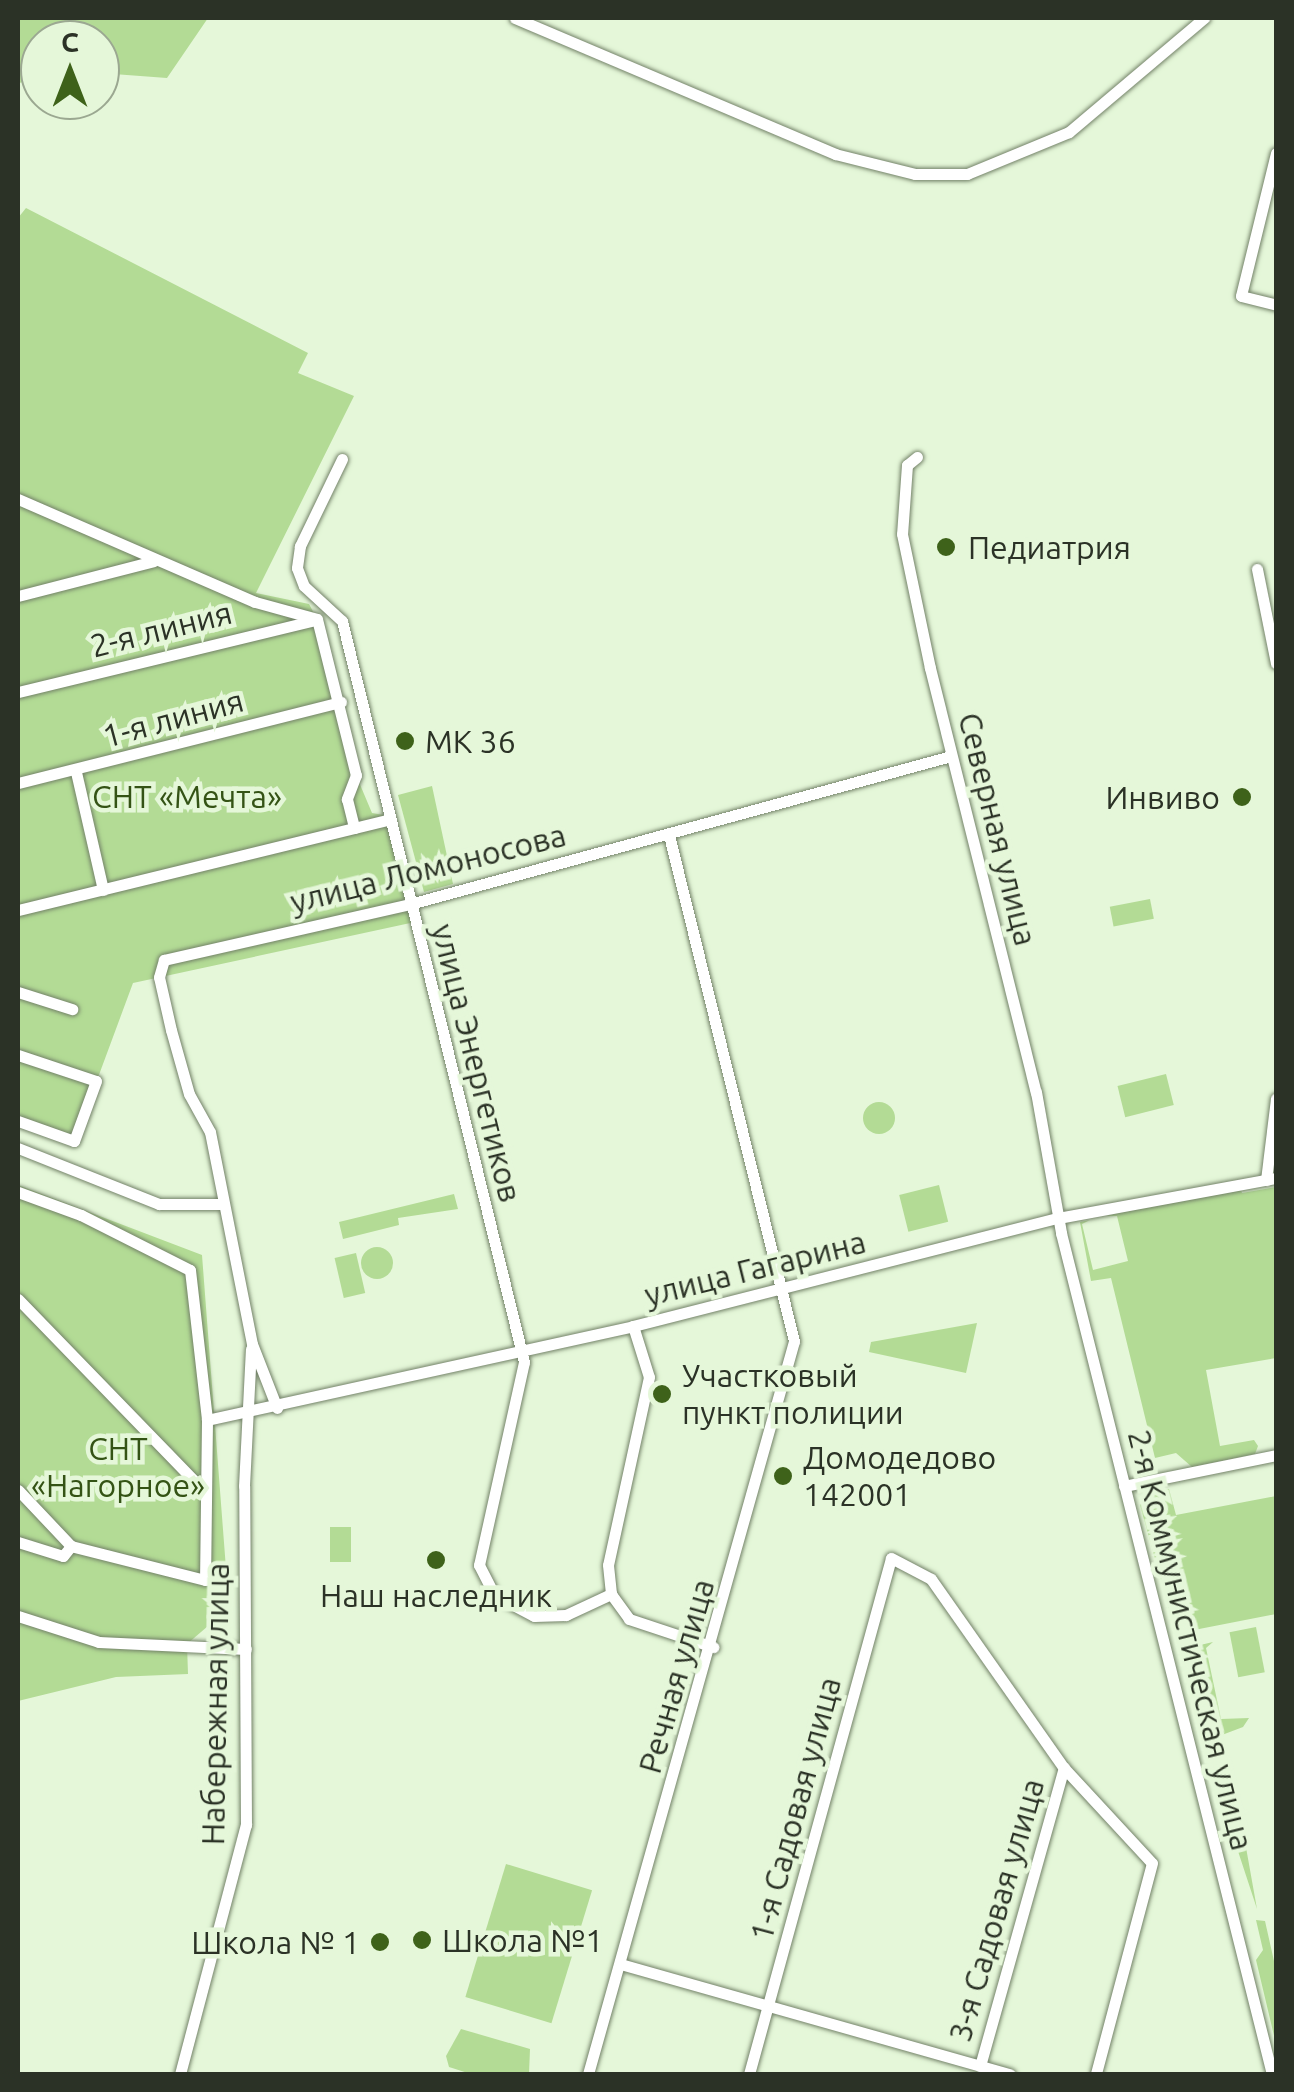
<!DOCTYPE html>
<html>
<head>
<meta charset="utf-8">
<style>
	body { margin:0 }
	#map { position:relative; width:1294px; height:2092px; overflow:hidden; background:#e5f7d9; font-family:Ubuntu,sans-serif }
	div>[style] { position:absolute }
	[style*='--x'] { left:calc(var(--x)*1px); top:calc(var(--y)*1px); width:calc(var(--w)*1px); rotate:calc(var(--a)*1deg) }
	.green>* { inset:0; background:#b3db95; transform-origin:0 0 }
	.round { border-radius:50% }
	.roads { filter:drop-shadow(0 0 2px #738268) drop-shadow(0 0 2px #738268) }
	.minor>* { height:11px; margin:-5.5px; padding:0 5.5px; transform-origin:5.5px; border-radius:5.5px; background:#fff }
	.dots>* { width:28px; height:28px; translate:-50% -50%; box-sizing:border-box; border:5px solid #e5f7d9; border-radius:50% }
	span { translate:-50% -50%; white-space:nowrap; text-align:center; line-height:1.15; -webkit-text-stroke:9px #e5f7d9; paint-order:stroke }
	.poi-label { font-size:32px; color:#2b3226 }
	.left { translate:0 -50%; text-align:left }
	.right { translate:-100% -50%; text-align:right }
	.street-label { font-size:32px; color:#2b3226 }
	.park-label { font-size:32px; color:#345315 }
	.frame { position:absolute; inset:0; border:20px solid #2b3226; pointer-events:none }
	.north { position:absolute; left:20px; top:20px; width:100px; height:100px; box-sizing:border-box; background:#e5f7d9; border:2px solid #9ba891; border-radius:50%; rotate:0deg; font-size:28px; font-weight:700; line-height:40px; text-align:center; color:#2b3226 }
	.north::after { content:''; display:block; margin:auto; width:35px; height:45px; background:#3e621a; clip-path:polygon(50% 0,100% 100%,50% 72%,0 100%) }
</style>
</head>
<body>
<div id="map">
	<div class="green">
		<div style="clip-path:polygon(18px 18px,208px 18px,167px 78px,100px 73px,100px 40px,40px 40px,40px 80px,18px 83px)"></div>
		<div style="clip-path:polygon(26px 208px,308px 353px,298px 373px,354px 396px,256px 593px,309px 604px,317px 619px,356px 775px,372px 813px,389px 816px,415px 922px,133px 983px,73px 1145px,18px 1125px,18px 218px)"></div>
		<div style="clip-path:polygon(432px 786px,453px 884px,424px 892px,398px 795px)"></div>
		<div style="left:1150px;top:899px;width:20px;height:41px;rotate:79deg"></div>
		<div style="left:1166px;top:1074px;width:32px;height:50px;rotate:76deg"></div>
		<div class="round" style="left:863px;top:1102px;width:32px;height:32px"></div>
		<div style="clip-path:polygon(18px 1185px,202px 1255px,229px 1608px,187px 1644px,188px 1674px,116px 1677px,18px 1701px)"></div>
		<div style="left:939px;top:1185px;width:38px;height:41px;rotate:76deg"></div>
		<div style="clip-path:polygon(1239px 1185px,1242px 1193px,1276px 1187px,1276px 1358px,1206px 1370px,1220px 1446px,1254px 1440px,1258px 1446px,1255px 1454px,1192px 1467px,1176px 1453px,1155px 1458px,1111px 1278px,1091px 1281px,1080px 1222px,1090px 1220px,1082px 1224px,1093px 1270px,1128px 1261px,1117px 1216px,1105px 1216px)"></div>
		<div style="clip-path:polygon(454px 1194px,458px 1209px,398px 1218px,399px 1225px,343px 1239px,339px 1222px)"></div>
		<div class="round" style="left:361px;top:1247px;width:32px;height:32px"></div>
		<div style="left:356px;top:1253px;width:41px;height:22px;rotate:77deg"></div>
		<div style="clip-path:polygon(977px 1323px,966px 1373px,869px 1352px,871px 1342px)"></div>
		<div style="clip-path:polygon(1169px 1489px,1176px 1515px,1276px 1496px,1276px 1614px,1194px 1630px,1184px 1603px,1170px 1607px,1175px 1630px,1140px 1505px,1148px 1494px)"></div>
		<div style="left:330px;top:1527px;width:21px;height:35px"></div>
		<div style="left:1256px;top:1627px;width:46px;height:27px;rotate:79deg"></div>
		<div style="clip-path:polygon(1213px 1642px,1206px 1648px,1221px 1719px,1249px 1718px,1243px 1727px,1206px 1741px,1204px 1733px,1216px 1729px,1196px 1646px)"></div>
		<div style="clip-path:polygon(1233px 1820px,1242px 1825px,1257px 1909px,1234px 1839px,1222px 1835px,1223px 1822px)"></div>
		<div style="left:506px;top:1864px;width:90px;height:139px;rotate:17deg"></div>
		<div style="clip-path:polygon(1256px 1920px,1265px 1921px,1276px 1970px,1276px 2044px,1256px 1960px,1263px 1950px)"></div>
		<div style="clip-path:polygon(461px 2029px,530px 2049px,529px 2074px,471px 2074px,449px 2067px,446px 2056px)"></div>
	</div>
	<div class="roads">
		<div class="minor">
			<div style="--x:515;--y:18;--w:348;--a:23"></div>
			<div style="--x:835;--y:154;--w:82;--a:14"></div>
			<div style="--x:915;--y:174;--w:52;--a:0"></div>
			<div style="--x:967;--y:174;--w:110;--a:-22.4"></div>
			<div style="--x:1069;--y:132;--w:177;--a:-40.2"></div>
			<div style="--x:1276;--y:153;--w:147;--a:103.8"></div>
			<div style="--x:1241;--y:296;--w:36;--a:14"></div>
			<div style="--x:917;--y:457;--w:13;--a:141"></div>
			<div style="--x:907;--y:465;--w:69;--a:94.1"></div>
			<div style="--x:902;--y:534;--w:137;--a:78.2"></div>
			<div style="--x:930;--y:668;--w:437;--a:76"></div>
			<div style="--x:1036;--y:1092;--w:143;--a:79.9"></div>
			<div style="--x:1061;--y:1233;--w:867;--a:75.92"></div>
			<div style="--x:342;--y:459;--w:97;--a:115.8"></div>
			<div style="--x:300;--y:546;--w:22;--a:98"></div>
			<div style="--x:297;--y:568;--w:19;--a:69"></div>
			<div style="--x:304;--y:586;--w:52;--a:42.6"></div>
			<div style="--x:342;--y:621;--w:763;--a:76.2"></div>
			<div style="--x:524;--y:1362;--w:208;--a:102.5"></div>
			<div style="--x:479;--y:1565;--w:34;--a:63"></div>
			<div style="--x:494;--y:1595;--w:45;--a:27.7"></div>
			<div style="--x:534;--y:1616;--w:32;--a:-2"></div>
			<div style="--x:566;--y:1615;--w:50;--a:-25"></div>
			<div style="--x:18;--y:499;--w:258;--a:23.5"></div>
			<div style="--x:255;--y:602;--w:64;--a:15.3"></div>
			<div style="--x:317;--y:619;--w:161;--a:76"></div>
			<div style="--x:356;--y:775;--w:26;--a:111"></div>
			<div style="--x:347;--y:799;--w:30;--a:76"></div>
			<div style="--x:1257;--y:569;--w:96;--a:78.6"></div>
			<div style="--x:18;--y:596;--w:140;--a:-14.4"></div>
			<div style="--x:18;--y:692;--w:306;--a:-13.6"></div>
			<div style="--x:76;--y:772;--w:121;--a:77.1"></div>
			<div style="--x:18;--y:783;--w:333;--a:-14.1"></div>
			<div style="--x:18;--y:910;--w:380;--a:-13.7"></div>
			<div style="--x:18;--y:992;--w:57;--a:17.5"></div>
			<div style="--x:18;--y:1055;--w:82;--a:18.4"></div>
			<div style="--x:96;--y:1081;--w:64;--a:110.1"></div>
			<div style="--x:74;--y:1141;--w:59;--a:-160.3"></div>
			<div style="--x:18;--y:1148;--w:152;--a:21.7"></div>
			<div style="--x:159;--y:1204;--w:64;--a:0"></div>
			<div style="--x:1266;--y:1180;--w:82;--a:-83"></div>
			<div style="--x:18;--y:1192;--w:67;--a:20.1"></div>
			<div style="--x:81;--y:1215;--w:122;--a:26.8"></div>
			<div style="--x:190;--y:1270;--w:151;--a:83.5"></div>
			<div style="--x:207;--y:1420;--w:160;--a:90.7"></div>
			<div style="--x:205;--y:1580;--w:138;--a:-165.8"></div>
			<div style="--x:71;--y:1546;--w:77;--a:-133.4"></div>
			<div style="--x:18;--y:1299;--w:270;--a:45.9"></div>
			<div style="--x:633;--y:1326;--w:53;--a:72.6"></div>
			<div style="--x:649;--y:1377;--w:192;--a:102.3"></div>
			<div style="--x:608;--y:1565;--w:29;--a:84"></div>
			<div style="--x:611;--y:1594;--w:31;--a:54"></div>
			<div style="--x:629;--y:1619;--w:89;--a:18.4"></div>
			<div style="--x:277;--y:1408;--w:69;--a:-111.3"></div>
			<div style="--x:252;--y:1344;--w:216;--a:-101.2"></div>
			<div style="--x:210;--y:1132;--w:43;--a:-118.9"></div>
			<div style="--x:189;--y:1094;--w:66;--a:-105.7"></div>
			<div style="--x:171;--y:1030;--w:54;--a:-102.8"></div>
			<div style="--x:159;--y:977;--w:18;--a:-74"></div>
			<div style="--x:164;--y:960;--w:252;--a:-12.8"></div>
			<div style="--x:410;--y:904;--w:561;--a:-15.3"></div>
			<div style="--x:207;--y:1420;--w:436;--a:-12.4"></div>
			<div style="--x:633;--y:1326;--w:439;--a:-14.3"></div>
			<div style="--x:1058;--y:1218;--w:222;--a:-10.4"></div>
			<div style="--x:1124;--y:1486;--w:155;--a:-11.5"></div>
			<div style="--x:18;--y:1542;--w:47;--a:17.3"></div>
			<div style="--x:63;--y:1556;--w:13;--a:-51"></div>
			<div style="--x:18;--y:1616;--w:85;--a:17.8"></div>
			<div style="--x:99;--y:1642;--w:147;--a:2.7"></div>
			<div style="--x:624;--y:1965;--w:401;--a:15.8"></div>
			<div style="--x:980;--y:2066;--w:310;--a:-74.3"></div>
			<div style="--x:180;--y:2074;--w:258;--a:-75.2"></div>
			<div style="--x:246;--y:1825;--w:339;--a:-90.3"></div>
			<div style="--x:244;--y:1486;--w:137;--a:-87.1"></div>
			<div style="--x:588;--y:2074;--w:761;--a:-74.3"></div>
			<div style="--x:794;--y:1341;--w:521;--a:-103.88"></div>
			<div style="--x:749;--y:2074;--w:535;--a:-74.61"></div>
			<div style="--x:891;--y:1558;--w:45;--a:27.7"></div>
			<div style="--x:931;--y:1579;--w:231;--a:54.9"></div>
			<div style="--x:1064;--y:1768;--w:129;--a:47.2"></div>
			<div style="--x:1152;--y:1863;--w:218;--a:104.9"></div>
		</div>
	</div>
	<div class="dots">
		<div style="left:946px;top:547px;background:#3e621a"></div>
		<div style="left:405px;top:741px;background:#3e621a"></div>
		<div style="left:1242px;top:797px;background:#3e621a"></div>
		<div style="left:662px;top:1394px;background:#3e621a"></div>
		<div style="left:783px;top:1476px;background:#3e621a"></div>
		<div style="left:436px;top:1560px;background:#3e621a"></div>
		<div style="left:422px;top:1940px;background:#3e621a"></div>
		<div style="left:380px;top:1942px;background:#3e621a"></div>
	</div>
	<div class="poi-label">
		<span class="left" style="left:968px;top:547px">Педиатрия</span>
		<span class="left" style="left:425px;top:741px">МК 36</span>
		<span class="right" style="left:1220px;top:797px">Инвиво</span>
		<span class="left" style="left:682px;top:1394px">Участковый<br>пункт полиции</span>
		<span class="left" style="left:803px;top:1476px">Домодедово<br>142001</span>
		<span style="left:436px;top:1595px">Наш наследник</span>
		<span class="left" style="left:442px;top:1940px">Школа №1</span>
		<span class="right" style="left:360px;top:1942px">Школа № 1</span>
	</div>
	<div class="street-label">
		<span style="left:161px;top:629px;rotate:-14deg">2-я линия</span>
		<span style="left:173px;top:718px;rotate:-15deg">1-я линия</span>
		<span style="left:998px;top:829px;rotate:76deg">Северная улица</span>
		<span style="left:428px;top:868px;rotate:-14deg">улица Ломоносова</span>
		<span style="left:477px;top:1063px;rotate:76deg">улица Энергетиков</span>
		<span style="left:755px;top:1268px;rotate:-14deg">улица Гагарина</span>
		<span style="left:1191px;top:1640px;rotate:76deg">2-я Коммунистическая улица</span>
		<span style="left:676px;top:1676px;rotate:-74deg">Речная улица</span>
		<span style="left:215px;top:1704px;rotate:-89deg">Набережная улица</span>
		<span style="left:795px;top:1809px;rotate:-75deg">1-я Садовая улица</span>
		<span style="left:996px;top:1910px;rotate:-74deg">3-я Садовая улица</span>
	</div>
	<div class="park-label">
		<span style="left:187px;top:796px">СНТ «Мечта»</span>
		<span style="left:118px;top:1467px">СНТ<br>«Нагорное»</span>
	</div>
	<div class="frame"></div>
	<div class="north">С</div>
</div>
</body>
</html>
